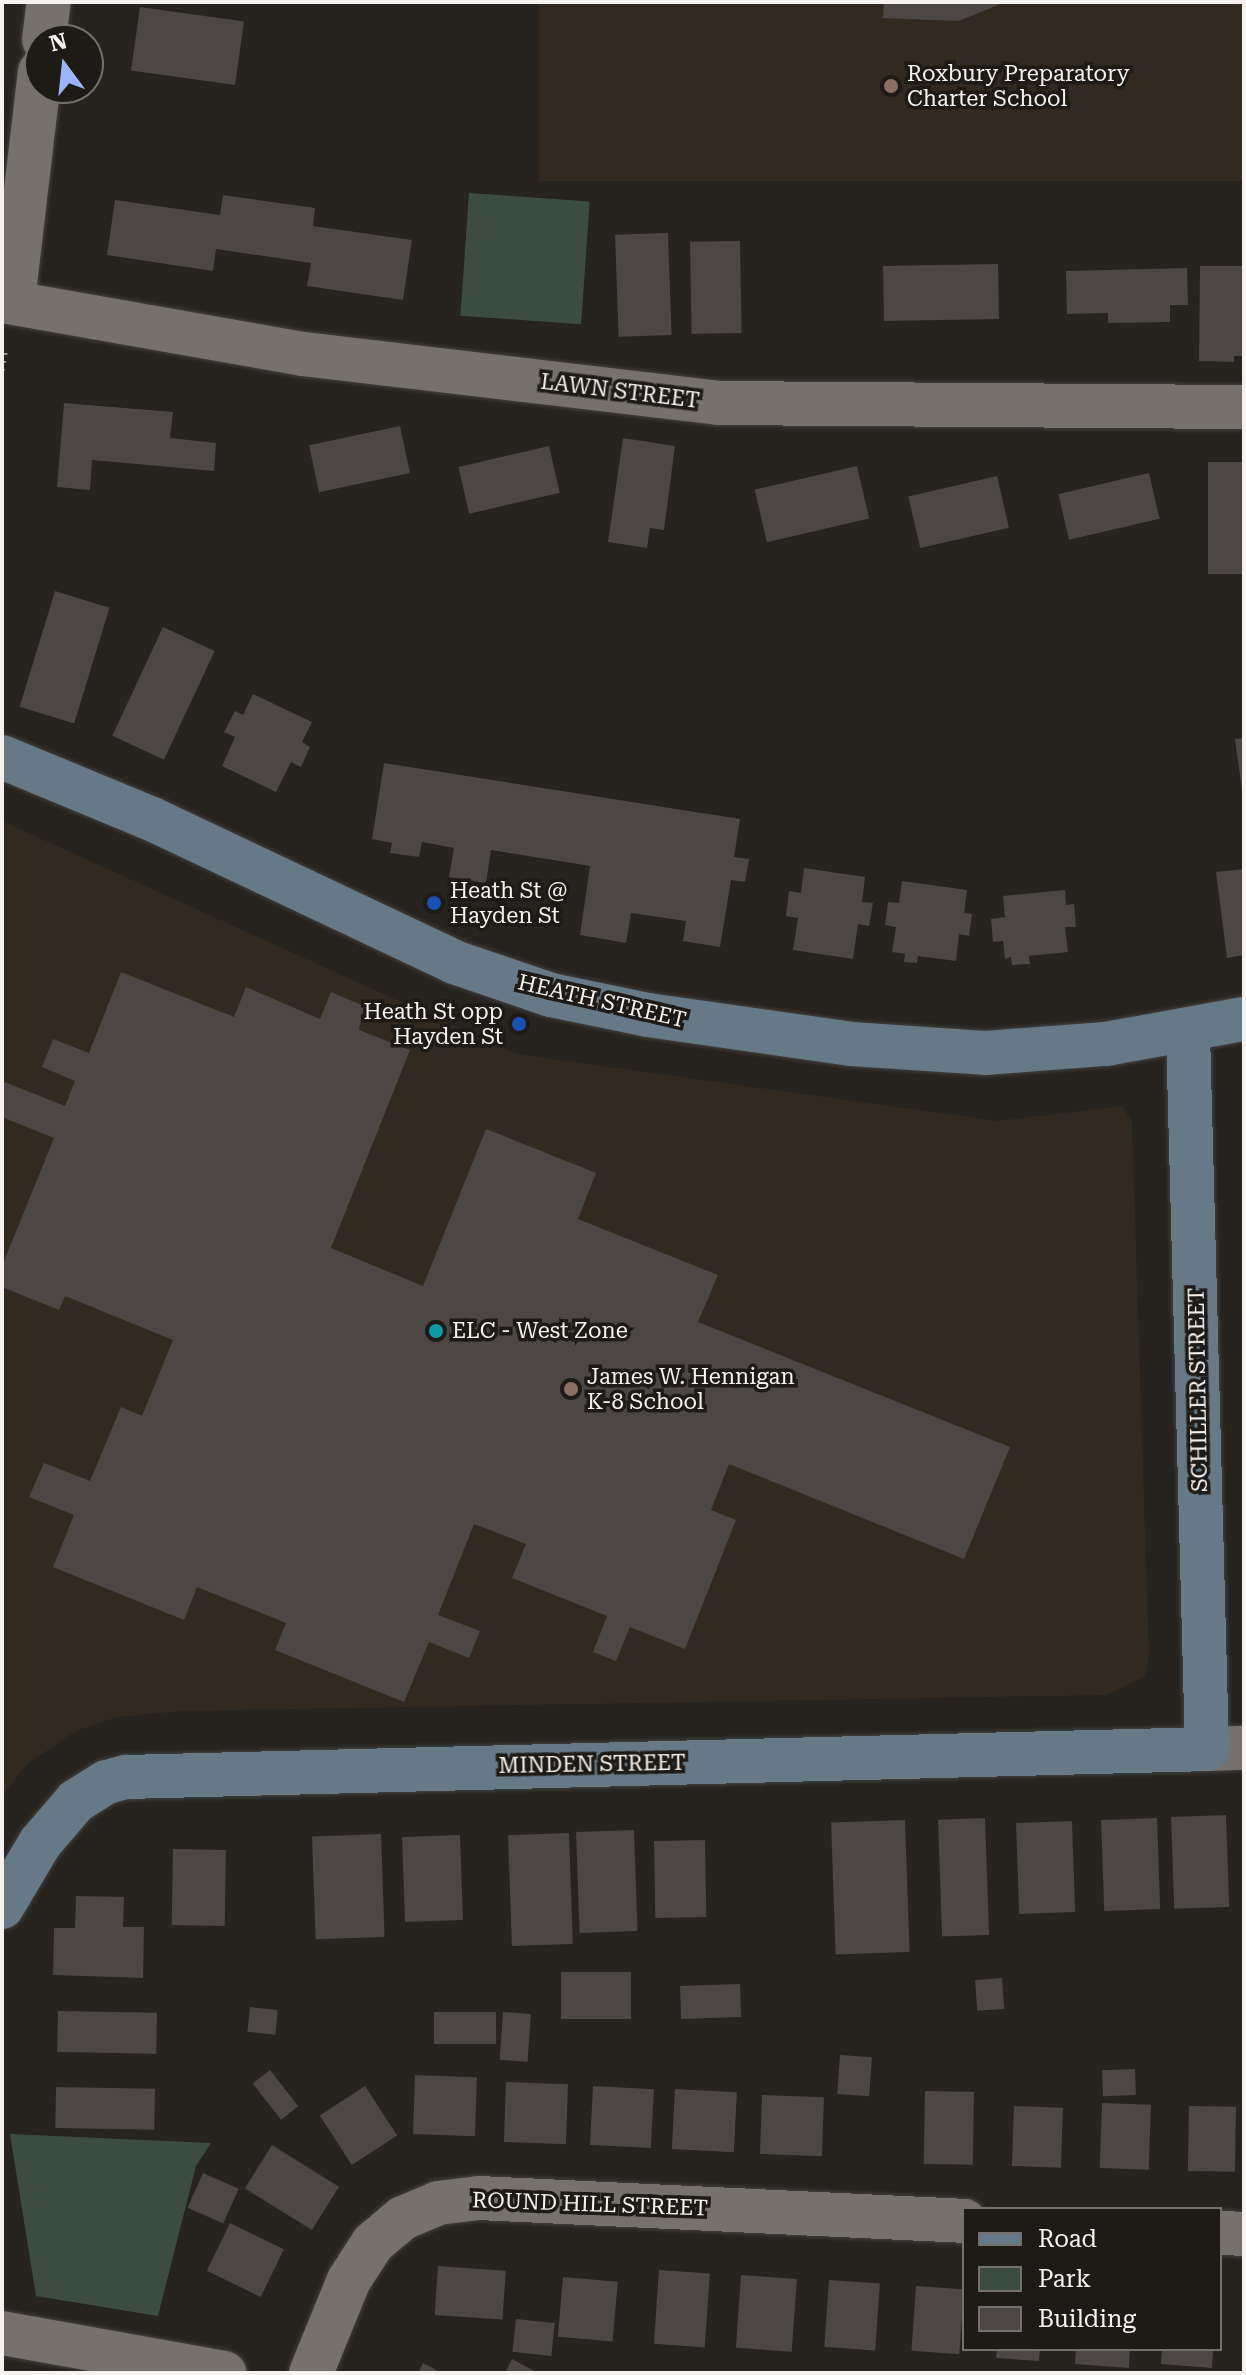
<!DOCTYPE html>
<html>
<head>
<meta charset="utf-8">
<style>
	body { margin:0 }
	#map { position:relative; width:1246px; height:2375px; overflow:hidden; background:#27231f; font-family:"Roboto Serif",serif }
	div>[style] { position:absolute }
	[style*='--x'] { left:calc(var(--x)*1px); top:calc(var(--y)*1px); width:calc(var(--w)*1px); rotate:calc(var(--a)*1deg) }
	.built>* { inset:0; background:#322a21; transform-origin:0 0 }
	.green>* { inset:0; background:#3c4d40; transform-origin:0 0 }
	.building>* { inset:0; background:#4c4644; transform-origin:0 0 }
	.path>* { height:5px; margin-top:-2.5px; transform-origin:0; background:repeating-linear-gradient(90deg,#979490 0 2px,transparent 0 8px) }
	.roads { filter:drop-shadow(0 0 2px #423f3c) drop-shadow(0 0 2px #423f3c) }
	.street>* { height:44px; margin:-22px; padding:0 22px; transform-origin:22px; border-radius:22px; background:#76716d }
	.secondary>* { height:44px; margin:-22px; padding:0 22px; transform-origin:22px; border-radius:22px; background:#667986 }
	.dots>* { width:22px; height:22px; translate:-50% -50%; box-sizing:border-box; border:4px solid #1e1a16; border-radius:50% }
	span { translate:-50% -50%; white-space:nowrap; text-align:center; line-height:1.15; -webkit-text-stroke:7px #1e1a16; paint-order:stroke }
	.poi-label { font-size:22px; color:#f5f2ef }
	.left { translate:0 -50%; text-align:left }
	.right { translate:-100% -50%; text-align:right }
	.street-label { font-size:22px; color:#f5f2ef }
	.frame { position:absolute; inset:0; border:4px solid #f5f2ef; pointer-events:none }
	.legend { position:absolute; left:962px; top:2207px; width:260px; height:144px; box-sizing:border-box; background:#1e1a16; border:2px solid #74706d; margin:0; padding:10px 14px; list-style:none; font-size:24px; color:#f5f2ef }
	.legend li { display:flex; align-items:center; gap:16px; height:40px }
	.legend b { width:40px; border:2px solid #74706d }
	.north { position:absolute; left:24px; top:24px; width:80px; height:80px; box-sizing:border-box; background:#1e1a16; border:2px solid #74706d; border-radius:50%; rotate:345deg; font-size:22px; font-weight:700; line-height:32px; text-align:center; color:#f5f2ef }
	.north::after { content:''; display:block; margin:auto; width:28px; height:36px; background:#9bb4fd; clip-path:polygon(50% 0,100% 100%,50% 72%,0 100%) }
</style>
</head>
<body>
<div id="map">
	<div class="built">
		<div style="left:539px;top:2px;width:705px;height:179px"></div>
		<div style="clip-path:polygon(2px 821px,516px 1054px,998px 1121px,1122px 1106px,1132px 1122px,1149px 1657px,1145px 1676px,1107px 1695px,182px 1711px,117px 1717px,76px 1731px,27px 1764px,2px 1796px)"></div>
	</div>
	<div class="green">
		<div style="left:469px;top:193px;width:121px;height:123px;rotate:4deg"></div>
		<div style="clip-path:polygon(10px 2134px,211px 2143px,196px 2166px,158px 2316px,36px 2296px)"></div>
	</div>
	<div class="building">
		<div style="clip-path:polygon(884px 2px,1005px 2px,959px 21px,883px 18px)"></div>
		<div style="left:140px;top:7px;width:105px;height:64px;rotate:8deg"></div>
		<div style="clip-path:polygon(223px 195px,315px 208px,313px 226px,412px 240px,403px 300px,307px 286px,311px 263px,216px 249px,213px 271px,107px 255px,115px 200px,220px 215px)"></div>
		<div style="left:668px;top:233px;width:102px;height:53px;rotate:88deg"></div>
		<div style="left:740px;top:241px;width:92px;height:50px;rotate:89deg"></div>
		<div style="left:998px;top:264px;width:55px;height:115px;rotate:89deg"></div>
		<div style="clip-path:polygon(1200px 266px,1244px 266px,1244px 356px,1234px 356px,1234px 362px,1199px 361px)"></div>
		<div style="clip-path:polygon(1187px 268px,1188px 305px,1170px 305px,1170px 322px,1108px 323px,1108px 313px,1067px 314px,1066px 271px)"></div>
		<div style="clip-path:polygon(64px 403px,173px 412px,170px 438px,216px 443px,214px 471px,92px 460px,90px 490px,57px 487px)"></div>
		<div style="left:400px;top:426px;width:48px;height:93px;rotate:78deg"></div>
		<div style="clip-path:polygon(623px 438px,675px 446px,664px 530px,650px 528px,647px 548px,608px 542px)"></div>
		<div style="left:549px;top:446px;width:48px;height:93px;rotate:77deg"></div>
		<div style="left:1244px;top:462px;width:112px;height:36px;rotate:90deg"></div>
		<div style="left:857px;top:466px;width:54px;height:105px;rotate:77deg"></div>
		<div style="left:1149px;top:473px;width:47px;height:93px;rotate:77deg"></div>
		<div style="left:997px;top:476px;width:53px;height:91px;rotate:77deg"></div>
		<div style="left:55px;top:591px;width:57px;height:121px;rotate:17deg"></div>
		<div style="left:163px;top:627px;width:57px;height:120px;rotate:25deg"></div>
		<div style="clip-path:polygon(253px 694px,312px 722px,302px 742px,310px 747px,301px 767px,291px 762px,276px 792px,222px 766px,235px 737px,224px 732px,235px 711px,243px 715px)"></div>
		<div style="clip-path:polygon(1244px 738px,1244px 790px,1242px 790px,1235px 739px)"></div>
		<div style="clip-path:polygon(384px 763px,740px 819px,734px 857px,749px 859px,745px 882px,731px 880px,720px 947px,683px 941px,686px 921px,631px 913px,626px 943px,580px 935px,590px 866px,491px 850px,486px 883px,449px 877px,454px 848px,422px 842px,419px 857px,390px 853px,392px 843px,372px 839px)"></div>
		<div style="clip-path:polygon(804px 868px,865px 877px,862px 902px,873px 903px,869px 926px,858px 924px,853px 959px,793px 950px,798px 918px,786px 916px,789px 891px,801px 893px)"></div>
		<div style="clip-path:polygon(1244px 869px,1244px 955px,1227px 958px,1216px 872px)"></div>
		<div style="clip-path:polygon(902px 881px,967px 890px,964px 913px,972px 914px,969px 936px,959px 934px,956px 961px,918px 956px,917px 963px,904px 962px,905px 954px,892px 952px,896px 927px,885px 925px,888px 902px,899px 903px)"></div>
		<div style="clip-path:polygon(1065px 890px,1066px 905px,1074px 904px,1076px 927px,1065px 927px,1068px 952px,1029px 956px,1030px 964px,1012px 965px,1011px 957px,1005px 959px,1003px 941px,993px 942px,991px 919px,1005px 917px,1003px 896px)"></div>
		<div style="clip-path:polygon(121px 972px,234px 1017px,246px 987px,320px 1019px,331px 992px,364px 1006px,359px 1030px,410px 1050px,331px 1248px,423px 1286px,486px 1129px,596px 1173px,578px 1219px,718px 1275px,698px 1322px,1010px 1447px,964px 1559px,729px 1464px,711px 1510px,736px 1520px,685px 1649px,630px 1627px,616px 1661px,593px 1652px,607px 1616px,512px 1578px,526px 1544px,474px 1524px,438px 1615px,480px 1631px,469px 1658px,429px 1642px,404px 1702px,275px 1650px,286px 1623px,197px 1587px,184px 1620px,53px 1567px,74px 1515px,29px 1497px,44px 1463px,90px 1481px,121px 1407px,142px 1416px,173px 1340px,65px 1296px,59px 1310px,2px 1287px,2px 1266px,54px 1138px,2px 1117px,2px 1081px,65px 1106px,75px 1081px,42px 1067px,53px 1039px,89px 1053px)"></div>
		<div style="left:1226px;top:1815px;width:92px;height:55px;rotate:88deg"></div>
		<div style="left:985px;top:1818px;width:117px;height:47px;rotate:88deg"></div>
		<div style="left:1157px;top:1818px;width:91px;height:56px;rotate:88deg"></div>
		<div style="left:905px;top:1820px;width:132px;height:74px;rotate:88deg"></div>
		<div style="left:1072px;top:1821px;width:91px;height:56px;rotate:88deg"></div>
		<div style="left:634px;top:1830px;width:101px;height:58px;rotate:88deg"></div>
		<div style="left:569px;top:1833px;width:111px;height:61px;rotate:88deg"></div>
		<div style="left:381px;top:1834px;width:103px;height:69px;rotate:88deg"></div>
		<div style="left:460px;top:1835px;width:85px;height:58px;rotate:88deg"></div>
		<div style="left:705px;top:1840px;width:77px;height:51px;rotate:89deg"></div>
		<div style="left:173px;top:1849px;width:53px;height:76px;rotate:1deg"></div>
		<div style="clip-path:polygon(76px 1896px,124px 1897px,123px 1927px,144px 1927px,143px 1978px,53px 1975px,54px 1928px,75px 1928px)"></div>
		<div style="left:631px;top:1972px;width:47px;height:70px;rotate:90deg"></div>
		<div style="left:1002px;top:1978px;width:31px;height:27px;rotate:86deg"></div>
		<div style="left:740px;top:1984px;width:33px;height:60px;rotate:88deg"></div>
		<div style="left:250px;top:2007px;width:28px;height:25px;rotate:6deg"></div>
		<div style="left:58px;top:2011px;width:99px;height:41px;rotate:1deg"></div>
		<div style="left:434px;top:2012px;width:62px;height:32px"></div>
		<div style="left:503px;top:2012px;width:28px;height:48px;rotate:4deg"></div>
		<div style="left:840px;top:2055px;width:32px;height:39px;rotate:4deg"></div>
		<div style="left:1135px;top:2069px;width:26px;height:33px;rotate:88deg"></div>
		<div style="left:270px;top:2070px;width:46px;height:22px;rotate:52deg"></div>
		<div style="left:415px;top:2075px;width:62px;height:59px;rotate:2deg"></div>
		<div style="left:506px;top:2082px;width:62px;height:60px;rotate:2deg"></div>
		<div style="left:365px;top:2086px;width:59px;height:54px;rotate:57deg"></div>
		<div style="left:593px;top:2086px;width:61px;height:59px;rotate:3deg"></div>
		<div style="left:56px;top:2087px;width:99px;height:41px;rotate:1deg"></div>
		<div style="left:675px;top:2089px;width:62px;height:60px;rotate:3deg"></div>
		<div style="left:925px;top:2091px;width:49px;height:73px;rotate:1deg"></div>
		<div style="left:762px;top:2095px;width:62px;height:59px;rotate:2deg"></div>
		<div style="left:1102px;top:2103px;width:49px;height:65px;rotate:2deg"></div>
		<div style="left:1014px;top:2106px;width:49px;height:60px;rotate:2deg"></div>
		<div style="left:1189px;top:2106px;width:47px;height:65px;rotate:1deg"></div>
		<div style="left:272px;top:2145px;width:79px;height:51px;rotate:32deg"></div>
		<div style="left:203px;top:2173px;width:39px;height:38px;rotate:24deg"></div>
		<div style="left:230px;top:2223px;width:60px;height:53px;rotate:26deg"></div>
		<div style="left:438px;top:2266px;width:68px;height:49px;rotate:4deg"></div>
		<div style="left:659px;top:2270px;width:51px;height:74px;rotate:4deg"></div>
		<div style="left:741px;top:2275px;width:56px;height:73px;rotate:4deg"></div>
		<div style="left:563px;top:2277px;width:55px;height:60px;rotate:5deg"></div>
		<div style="left:829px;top:2280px;width:51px;height:67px;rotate:4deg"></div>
		<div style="left:916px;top:2286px;width:48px;height:65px;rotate:4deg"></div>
		<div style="left:516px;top:2319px;width:39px;height:33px;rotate:6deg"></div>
		<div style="clip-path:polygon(997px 2349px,1040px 2349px,1039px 2361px,996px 2358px)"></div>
		<div style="clip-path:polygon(1076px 2349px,1130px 2349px,1129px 2368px,1075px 2364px)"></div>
		<div style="clip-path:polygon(1162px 2349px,1213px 2349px,1212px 2368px,1161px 2364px)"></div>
		<div style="clip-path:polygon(512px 2359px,538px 2373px,505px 2373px)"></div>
		<div style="clip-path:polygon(423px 2363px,442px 2373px,418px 2373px)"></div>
	</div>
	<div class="path">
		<div style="--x:2;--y:370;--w:22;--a:-80"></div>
	</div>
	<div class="roads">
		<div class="street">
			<div style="--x:44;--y:40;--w:38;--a:-83"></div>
			<div style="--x:2;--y:301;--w:306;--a:10"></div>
			<div style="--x:303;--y:354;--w:418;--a:6.7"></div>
			<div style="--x:718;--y:403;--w:526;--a:0.44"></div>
			<div style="--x:13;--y:301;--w:231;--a:-83.3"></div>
			<div style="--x:1207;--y:1749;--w:37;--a:-2"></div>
			<div style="--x:1220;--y:2233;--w:24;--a:2"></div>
			<div style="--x:2;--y:2333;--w:226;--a:10.2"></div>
			<div style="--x:311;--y:2373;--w:100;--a:-67.8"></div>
			<div style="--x:349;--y:2280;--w:44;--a:-57"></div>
			<div style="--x:373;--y:2243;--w:39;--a:-40"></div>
			<div style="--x:403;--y:2218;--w:38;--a:-23"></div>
			<div style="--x:438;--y:2203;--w:41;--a:-7"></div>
			<div style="--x:479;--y:2198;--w:486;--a:2.7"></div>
		</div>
		<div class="secondary">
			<div style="--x:2;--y:757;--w:162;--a:22.5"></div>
			<div style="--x:152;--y:819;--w:334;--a:25.3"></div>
			<div style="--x:454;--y:962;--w:102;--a:18.8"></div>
			<div style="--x:551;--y:995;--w:99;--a:11.7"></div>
			<div style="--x:648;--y:1015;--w:205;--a:8.1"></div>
			<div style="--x:851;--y:1044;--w:134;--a:3.8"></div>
			<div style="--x:985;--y:1053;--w:121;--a:-4.3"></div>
			<div style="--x:1106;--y:1044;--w:140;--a:-10.3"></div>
			<div style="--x:2;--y:1907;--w:74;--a:-59.3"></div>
			<div style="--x:40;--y:1843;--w:55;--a:-49.4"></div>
			<div style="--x:76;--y:1801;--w:36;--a:-32"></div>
			<div style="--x:107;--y:1782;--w:20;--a:-15"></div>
			<div style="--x:126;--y:1777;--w:1081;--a:-1.48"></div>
			<div style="--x:1207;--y:1749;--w:718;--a:-91.52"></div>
		</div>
	</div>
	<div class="dots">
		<div style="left:891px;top:86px;background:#8d6e63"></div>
		<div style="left:434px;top:903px;background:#1a4fb4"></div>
		<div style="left:519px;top:1024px;background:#1a4fb4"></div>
		<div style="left:436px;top:1331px;background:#0f9aa8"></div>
		<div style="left:571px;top:1389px;background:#8d6e63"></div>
	</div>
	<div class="poi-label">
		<span class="left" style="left:907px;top:86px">Roxbury Preparatory<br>Charter School</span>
		<span class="left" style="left:450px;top:903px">Heath St @<br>Hayden St</span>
		<span class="right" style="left:503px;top:1024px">Heath St opp<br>Hayden St</span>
		<span class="left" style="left:452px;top:1331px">ELC - West Zone</span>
		<span class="left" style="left:587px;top:1389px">James W. Hennigan<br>K-8 School</span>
	</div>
	<div class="street-label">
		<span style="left:620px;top:391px;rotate:7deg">LAWN STREET</span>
		<span style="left:602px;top:1001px;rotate:13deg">HEATH STREET</span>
		<span style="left:1198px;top:1390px;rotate:-91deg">SCHILLER STREET</span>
		<span style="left:592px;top:1764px;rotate:-1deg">MINDEN STREET</span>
		<span style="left:590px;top:2204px;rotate:2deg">ROUND HILL STREET</span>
	</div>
	<div class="frame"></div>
	<ul class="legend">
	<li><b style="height:10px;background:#667986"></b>Road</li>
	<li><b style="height:22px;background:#3c4d40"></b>Park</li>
	<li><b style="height:22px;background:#4c4644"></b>Building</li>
	</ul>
	<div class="north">N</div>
</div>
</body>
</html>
